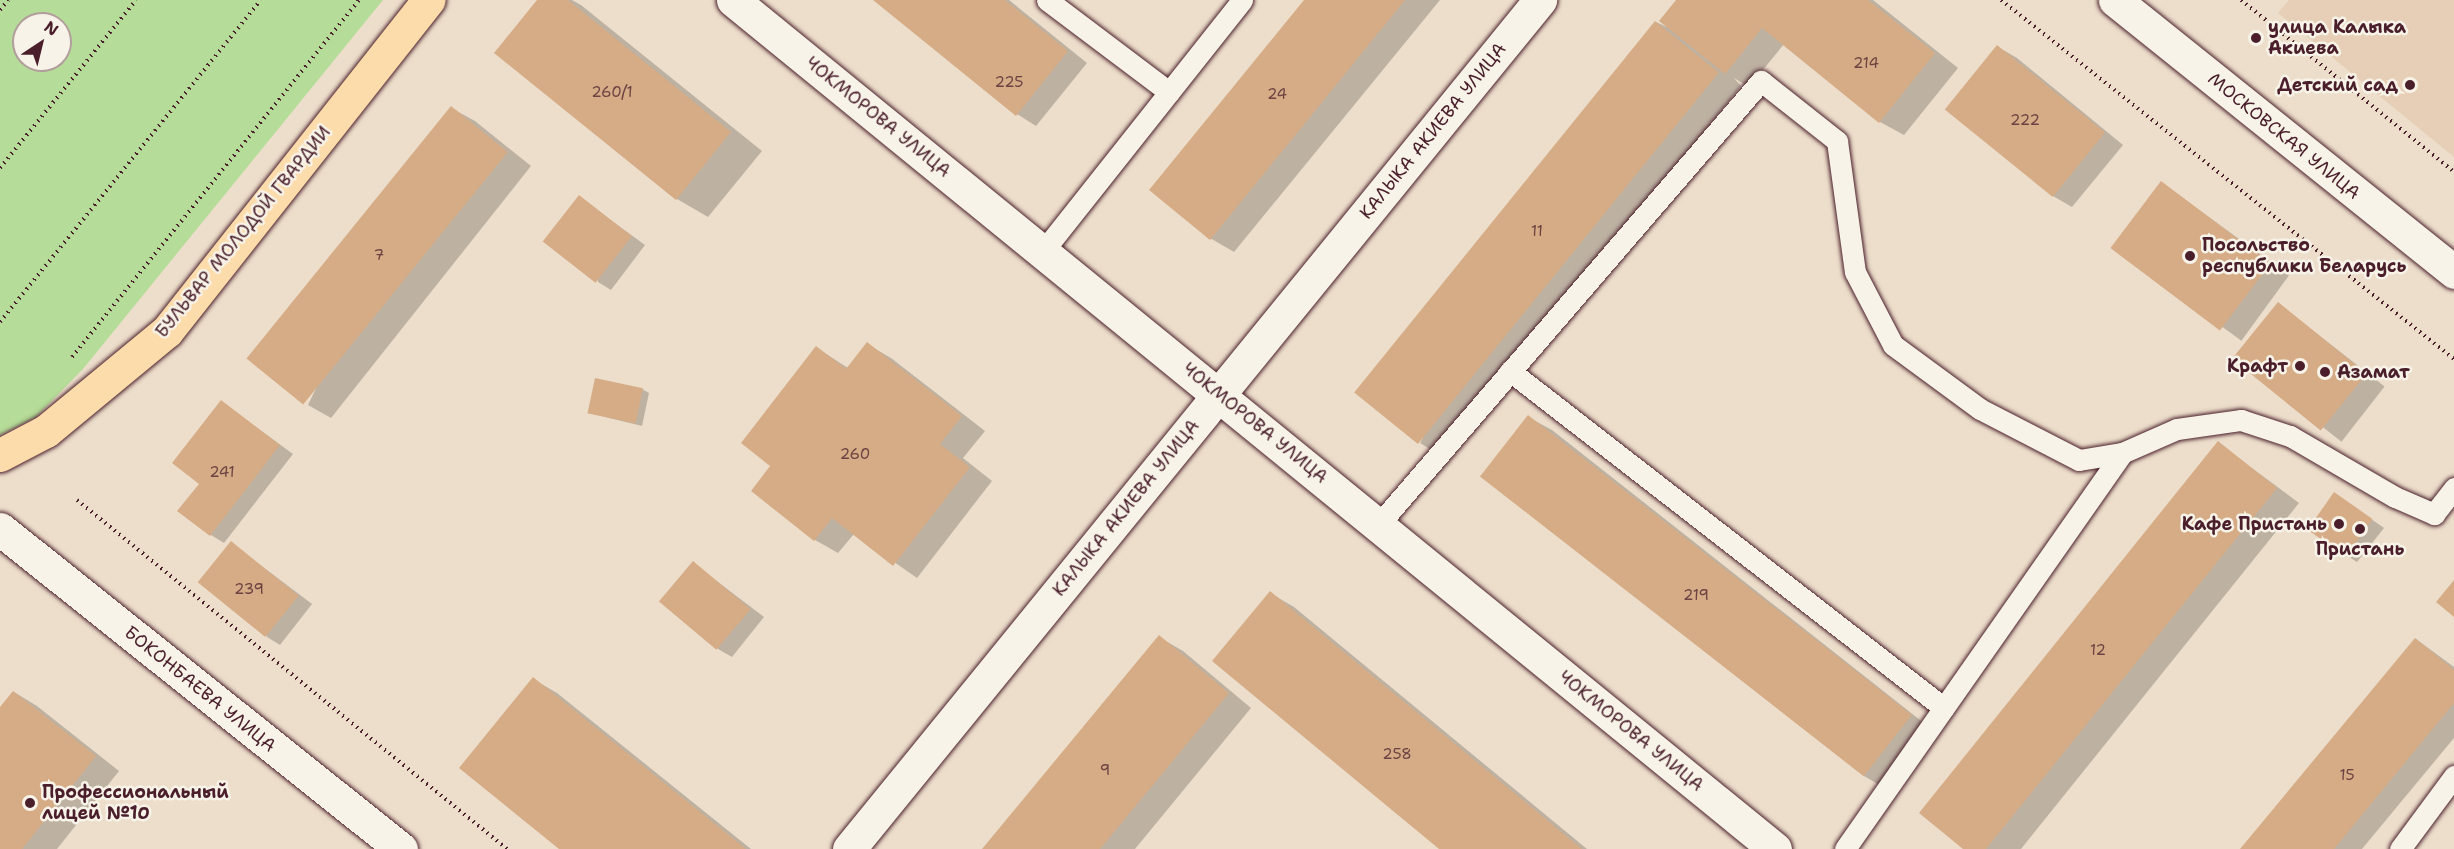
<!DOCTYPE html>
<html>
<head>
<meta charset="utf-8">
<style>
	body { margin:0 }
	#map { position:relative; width:2454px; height:849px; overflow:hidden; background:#eddecb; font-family:"Shantell Sans",sans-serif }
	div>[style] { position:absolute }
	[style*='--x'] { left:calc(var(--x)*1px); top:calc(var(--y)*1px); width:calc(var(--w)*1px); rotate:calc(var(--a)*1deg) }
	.built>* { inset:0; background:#e6cfb6 }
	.green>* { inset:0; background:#b5dc98 }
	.shadow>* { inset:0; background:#0003; transform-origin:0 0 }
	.building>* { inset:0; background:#d5ac86; transform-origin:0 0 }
	.path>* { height:4px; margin-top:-2px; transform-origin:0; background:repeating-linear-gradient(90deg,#4a1f2b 0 1.5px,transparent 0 6px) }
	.roads { filter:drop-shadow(0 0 2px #4a1f2b) drop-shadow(0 0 2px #4a1f2b) }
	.service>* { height:21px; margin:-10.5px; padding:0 10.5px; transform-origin:10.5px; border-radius:10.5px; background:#f7f3e8 }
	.minor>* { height:33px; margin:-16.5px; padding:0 16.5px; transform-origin:16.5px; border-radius:16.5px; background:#f7f3e8 }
	.secondary>* { height:33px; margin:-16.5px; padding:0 16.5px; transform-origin:16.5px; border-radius:16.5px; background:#f7f3e8 }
	.primary>* { height:33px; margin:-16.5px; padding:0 16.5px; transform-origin:16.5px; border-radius:16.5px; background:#fddcac }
	.dots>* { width:16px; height:16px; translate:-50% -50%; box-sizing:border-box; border:3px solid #f7f3e8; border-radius:50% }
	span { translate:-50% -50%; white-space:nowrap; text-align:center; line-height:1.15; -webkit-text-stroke:5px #f7f3e8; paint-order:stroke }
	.number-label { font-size:15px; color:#6d4242 }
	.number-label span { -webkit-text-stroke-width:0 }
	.poi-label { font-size:18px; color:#4a1f2b; font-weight:700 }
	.left { translate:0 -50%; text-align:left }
	.right { translate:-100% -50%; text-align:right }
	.street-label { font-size:18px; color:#4a1f2b }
	.north { position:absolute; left:12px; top:12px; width:60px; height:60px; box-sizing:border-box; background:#f7f3e8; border:2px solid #b29e9c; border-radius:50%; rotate:35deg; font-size:16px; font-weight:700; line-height:24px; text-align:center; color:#4a1f2b }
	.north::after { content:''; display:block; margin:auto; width:21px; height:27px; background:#4a1f2b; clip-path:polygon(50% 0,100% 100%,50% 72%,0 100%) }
</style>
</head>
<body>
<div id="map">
	<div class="built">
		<div style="clip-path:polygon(2289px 0,2454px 0,2454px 157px,2278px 13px)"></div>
	</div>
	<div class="green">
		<div style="clip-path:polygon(evenodd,0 0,383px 0,83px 369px,36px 417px,0 435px,0 0,24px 24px,60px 24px,60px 60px,24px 60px,24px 24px)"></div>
	</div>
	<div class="shadow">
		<div style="clip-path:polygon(539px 0,572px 0,581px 5px,762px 151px,708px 217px,677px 199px)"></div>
		<div style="clip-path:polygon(875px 0,1009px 0,1087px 63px,1036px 126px,1017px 114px)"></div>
		<div style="clip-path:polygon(1306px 0,1440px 0,1234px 252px,1210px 238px)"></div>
		<div style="clip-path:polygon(1677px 0,1873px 0,1958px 68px,1904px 135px,1880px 122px,1784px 44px,1749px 87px,1734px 78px,1741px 86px,1443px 457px,1420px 443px,1656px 22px,1671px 29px)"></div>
		<div style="clip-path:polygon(1998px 47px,2017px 58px,2123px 145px,2072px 207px,2053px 196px,1947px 110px)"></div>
		<div style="clip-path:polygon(451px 108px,475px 121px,531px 166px,331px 418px,308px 405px)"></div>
		<div style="left:2162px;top:183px;width:157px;height:81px;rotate:36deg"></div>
		<div style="clip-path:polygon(579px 197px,645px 245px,611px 290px,598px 282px)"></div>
		<div style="left:2279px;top:304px;width:134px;height:70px;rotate:38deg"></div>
		<div style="clip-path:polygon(867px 344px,891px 358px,985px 431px,963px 458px,992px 481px,917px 578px,854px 534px,838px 553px,815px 540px,773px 466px,817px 348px,848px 368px)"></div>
		<div style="clip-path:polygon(642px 389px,649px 393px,642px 426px,589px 413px)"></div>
		<div style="clip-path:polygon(222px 402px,293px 454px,224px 543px,211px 535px,201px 483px)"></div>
		<div style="clip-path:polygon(1528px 417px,1552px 430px,1934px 731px,1888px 790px,1864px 776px,1482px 476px)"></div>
		<div style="clip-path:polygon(2218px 443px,2299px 503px,2021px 849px,1965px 849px)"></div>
		<div style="clip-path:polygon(2335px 494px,2384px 528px,2357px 562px,2344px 554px)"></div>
		<div style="clip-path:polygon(231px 543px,312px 604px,280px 645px,267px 637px)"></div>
		<div style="clip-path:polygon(693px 563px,764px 617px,732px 657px,718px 649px)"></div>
		<div style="clip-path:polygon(1270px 593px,1294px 607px,1587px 849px,1441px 849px)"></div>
		<div style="clip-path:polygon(1159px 637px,1183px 651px,1251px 708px,1135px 849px,984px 849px)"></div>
		<div style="clip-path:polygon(2416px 639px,2454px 667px,2454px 738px,2362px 849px,2242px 849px)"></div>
		<div style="clip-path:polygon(533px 679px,557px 693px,751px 849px,562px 849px)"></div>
		<div style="clip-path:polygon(14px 692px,37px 706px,119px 771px,57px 849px,0 849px,0 710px)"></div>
	</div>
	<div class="building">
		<div style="clip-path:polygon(537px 0,568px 0,731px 132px,676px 200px,494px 53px)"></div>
		<div style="clip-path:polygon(873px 0,1005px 0,1068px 51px,1016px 116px)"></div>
		<div style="clip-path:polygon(1304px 0,1405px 0,1210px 240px,1149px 190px)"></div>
		<div style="clip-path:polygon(1676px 0,1868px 0,1935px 53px,1879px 123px,1762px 28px,1725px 74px,1659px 21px)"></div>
		<div style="left:1655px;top:21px;width:82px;height:478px;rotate:39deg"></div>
		<div style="left:1997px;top:45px;width:139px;height:83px;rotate:39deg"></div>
		<div style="left:451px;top:106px;width:73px;height:325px;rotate:39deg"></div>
		<div style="left:2161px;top:181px;width:137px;height:84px;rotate:37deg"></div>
		<div style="left:579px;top:195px;width:67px;height:59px;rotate:38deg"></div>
		<div style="left:2278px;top:302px;width:114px;height:73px;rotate:39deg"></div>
		<div style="clip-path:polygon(867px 342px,962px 416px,940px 444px,970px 467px,893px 566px,832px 518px,814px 541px,751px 491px,770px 466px,741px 443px,816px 346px,846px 369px)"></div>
		<div style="left:595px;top:378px;width:49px;height:36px;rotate:12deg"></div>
		<div style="clip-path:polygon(221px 400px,280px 445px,210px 536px,177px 511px,199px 484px,172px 463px)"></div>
		<div style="left:1528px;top:415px;width:487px;height:78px;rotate:38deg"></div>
		<div style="clip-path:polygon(2218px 441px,2277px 488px,1986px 849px,1963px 849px,1919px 813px)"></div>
		<div style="left:2334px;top:492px;width:47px;height:46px;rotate:35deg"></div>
		<div style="left:231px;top:541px;width:87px;height:53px;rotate:39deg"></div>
		<div style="left:693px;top:561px;width:75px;height:53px;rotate:40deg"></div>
		<div style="clip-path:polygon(2454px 580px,2454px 617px,2436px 602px)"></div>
		<div style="clip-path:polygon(1270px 591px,1582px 849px,1439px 849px,1212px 661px)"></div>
		<div style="clip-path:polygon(1159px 635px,1229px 693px,1100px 849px,982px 849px)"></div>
		<div style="clip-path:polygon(2415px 638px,2454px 670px,2454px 703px,2334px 849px,2240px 849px)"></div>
		<div style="clip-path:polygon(533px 677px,746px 849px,559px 849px,459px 768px)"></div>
		<div style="clip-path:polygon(13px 691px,96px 756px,22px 849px,0 849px,0 707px)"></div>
	</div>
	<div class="path">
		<div style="--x:2001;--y:0;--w:578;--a:38.4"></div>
		<div style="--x:2241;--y:0;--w:274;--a:38.9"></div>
		<div style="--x:0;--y:10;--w:13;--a:-51"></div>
		<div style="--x:0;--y:168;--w:216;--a:-51"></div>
		<div style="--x:0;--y:322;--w:414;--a:-51"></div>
		<div style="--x:72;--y:357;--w:458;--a:-51.2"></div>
		<div style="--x:77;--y:500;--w:554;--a:39.06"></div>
	</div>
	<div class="roads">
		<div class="service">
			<div style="--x:1047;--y:0;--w:153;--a:37"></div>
			<div style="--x:1044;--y:250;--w:319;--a:-51.6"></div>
			<div style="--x:1510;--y:371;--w:549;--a:37.83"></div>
			<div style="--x:1379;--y:524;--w:585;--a:-49.23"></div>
			<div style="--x:1761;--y:81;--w:97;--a:38.3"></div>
			<div style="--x:1837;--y:141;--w:132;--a:82.2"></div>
			<div style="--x:1855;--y:272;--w:82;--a:62.5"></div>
			<div style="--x:1893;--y:345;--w:108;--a:36.3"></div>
			<div style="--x:1980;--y:409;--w:111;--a:27.3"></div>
			<div style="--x:2079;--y:460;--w:44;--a:-9.2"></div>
			<div style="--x:2122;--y:453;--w:60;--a:-23.6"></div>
			<div style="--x:2177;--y:429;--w:65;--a:-8"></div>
			<div style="--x:2241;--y:420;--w:52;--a:18.1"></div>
			<div style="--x:2290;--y:436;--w:121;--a:30.2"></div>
			<div style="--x:2395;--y:497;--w:43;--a:23.6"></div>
			<div style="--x:2434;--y:514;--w:33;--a:-52"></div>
			<div style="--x:1845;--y:849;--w:483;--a:-55"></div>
			<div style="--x:2400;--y:849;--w:91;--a:-53.5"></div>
		</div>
		<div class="minor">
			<div style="--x:733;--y:0;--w:1344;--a:39.17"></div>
			<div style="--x:849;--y:849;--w:1095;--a:-50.86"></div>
		</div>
		<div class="secondary">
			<div style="--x:2115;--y:0;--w:435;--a:38.7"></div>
			<div style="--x:0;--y:529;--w:513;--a:38.59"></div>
		</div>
		<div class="primary">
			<div style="--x:0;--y:455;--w:52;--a:-27.6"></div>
			<div style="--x:46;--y:431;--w:157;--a:-39.6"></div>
			<div style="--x:167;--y:331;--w:422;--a:-51.7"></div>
		</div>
	</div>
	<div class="dots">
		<div style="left:2256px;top:38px;background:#4a1f2b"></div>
		<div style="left:2410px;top:85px;background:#4a1f2b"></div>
		<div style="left:2190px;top:256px;background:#4a1f2b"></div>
		<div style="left:2300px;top:366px;background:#4a1f2b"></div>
		<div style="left:2325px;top:372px;background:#4a1f2b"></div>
		<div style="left:2339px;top:524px;background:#4a1f2b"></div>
		<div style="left:2360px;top:529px;background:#4a1f2b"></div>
		<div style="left:30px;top:803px;background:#4a1f2b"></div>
	</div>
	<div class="number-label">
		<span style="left:1866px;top:64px">214</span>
		<span style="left:1009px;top:83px">225</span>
		<span style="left:612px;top:93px">260/1</span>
		<span style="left:1277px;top:95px">24</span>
		<span style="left:2025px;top:121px">222</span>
		<span style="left:1537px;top:232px">11</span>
		<span style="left:379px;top:256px">7</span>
		<span style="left:855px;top:455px">260</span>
		<span style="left:222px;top:473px">241</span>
		<span style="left:249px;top:590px">239</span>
		<span style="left:1696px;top:596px">219</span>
		<span style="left:2098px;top:651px">12</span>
		<span style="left:1397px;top:755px">258</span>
		<span style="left:1105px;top:771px">9</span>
		<span style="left:2347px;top:776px">15</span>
	</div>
	<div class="poi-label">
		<span class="left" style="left:2268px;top:38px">улица Калыка<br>Акиева</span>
		<span class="right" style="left:2398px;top:85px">Детский сад</span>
		<span class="left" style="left:2202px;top:256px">Посольство<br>республики Беларусь</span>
		<span class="right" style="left:2288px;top:366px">Крафт</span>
		<span class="left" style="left:2337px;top:372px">Азамат</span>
		<span class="right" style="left:2327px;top:524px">Кафе Пристань</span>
		<span style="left:2360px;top:549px">Пристань</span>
		<span class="left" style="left:42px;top:803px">Профессиональный<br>лицей №10</span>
	</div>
	<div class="street-label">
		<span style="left:878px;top:117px;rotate:39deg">ЧОКМОРОВА УЛИЦА</span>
		<span style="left:1433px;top:131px;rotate:-51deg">КАЛЫКА АКИЕВА УЛИЦА</span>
		<span style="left:2284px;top:136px;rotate:39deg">МОСКОВСКАЯ УЛИЦА</span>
		<span style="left:243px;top:232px;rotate:-51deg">БУЛЬВАР МОЛОДОЙ ГВАРДИИ</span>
		<span style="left:1255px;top:423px;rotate:39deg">ЧОКМОРОВА УЛИЦА</span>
		<span style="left:1126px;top:508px;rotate:-51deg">КАЛЫКА АКИЕВА УЛИЦА</span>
		<span style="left:200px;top:689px;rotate:39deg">БОКОНБАЕВА УЛИЦА</span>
		<span style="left:1631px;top:731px;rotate:39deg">ЧОКМОРОВА УЛИЦА</span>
	</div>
	<div class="north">N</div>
</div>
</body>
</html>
